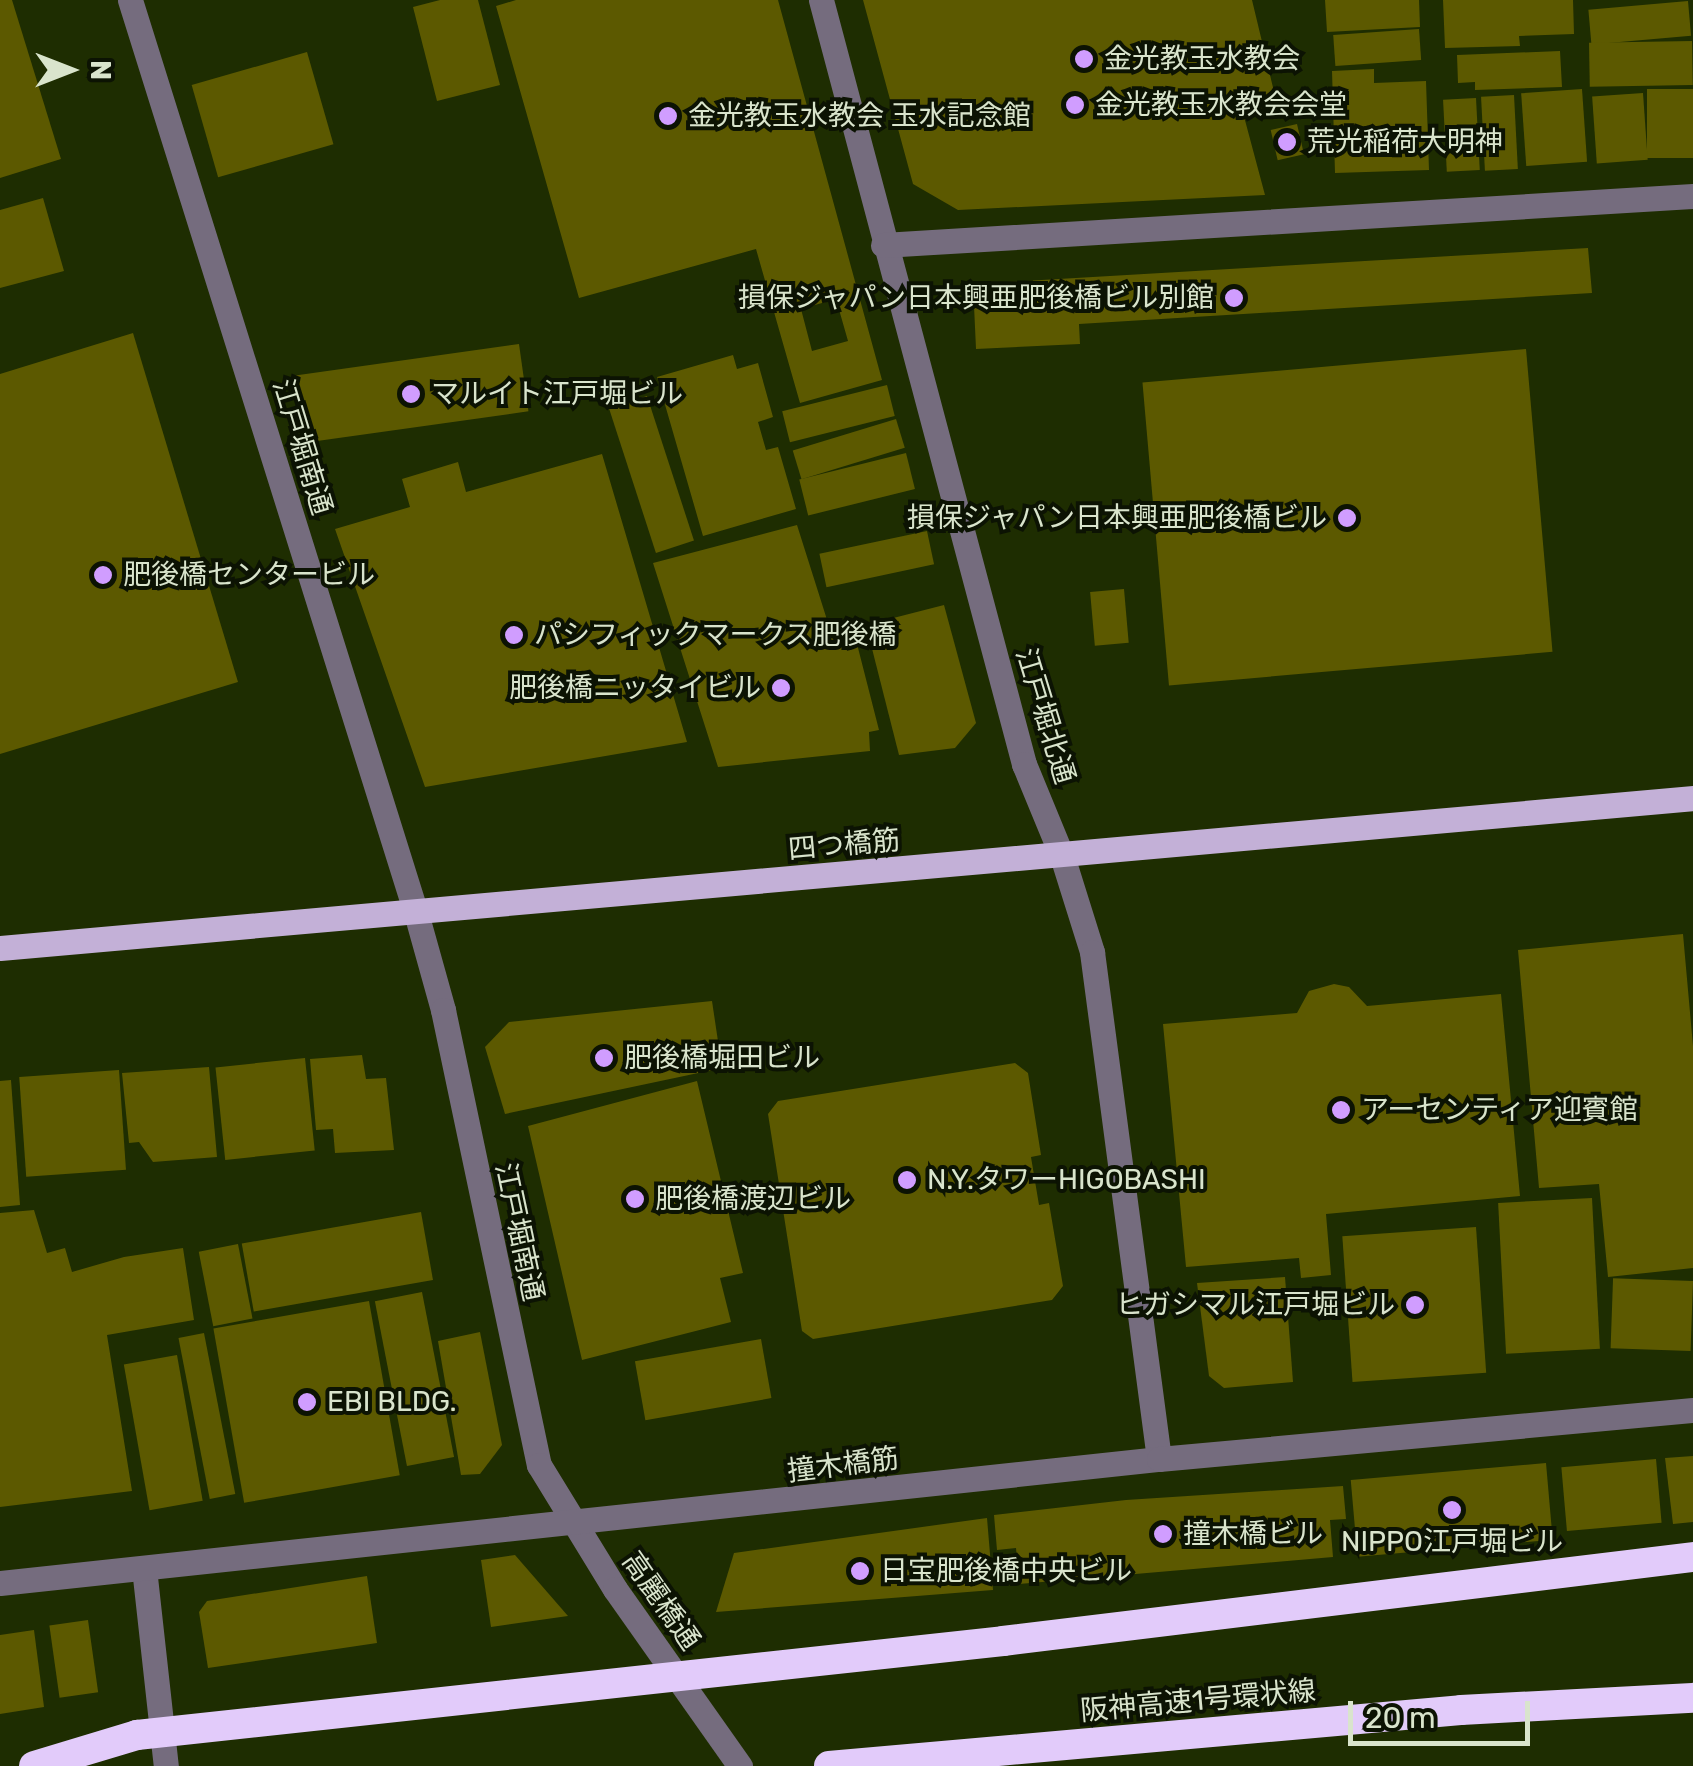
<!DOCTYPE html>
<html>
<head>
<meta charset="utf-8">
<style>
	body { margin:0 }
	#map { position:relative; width:1693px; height:1766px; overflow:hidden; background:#1e2d01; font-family:Rubik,"Noto Sans JP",sans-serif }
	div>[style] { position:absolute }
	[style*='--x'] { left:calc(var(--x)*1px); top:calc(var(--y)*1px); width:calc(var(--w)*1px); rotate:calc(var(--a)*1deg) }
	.building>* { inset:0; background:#5c5900; transform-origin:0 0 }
	.minor>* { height:25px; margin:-12.5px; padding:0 12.5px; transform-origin:12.5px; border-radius:12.5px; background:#756c7e }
	.major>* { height:25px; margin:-12.5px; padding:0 12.5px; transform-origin:12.5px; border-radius:12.5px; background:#c3b0d7 }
	.highway>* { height:30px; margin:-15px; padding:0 15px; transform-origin:15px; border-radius:15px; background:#e2cbfa }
	.highway-bridge>* { height:30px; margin:-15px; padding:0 15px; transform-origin:15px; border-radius:15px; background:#e2cbfa }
	.dots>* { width:28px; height:28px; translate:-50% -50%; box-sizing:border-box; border:5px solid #0c1303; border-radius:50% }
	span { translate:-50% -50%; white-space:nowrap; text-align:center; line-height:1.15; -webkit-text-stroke:8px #0c1303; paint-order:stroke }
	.poi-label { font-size:28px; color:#d9e4cc }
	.left { translate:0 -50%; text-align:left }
	.right { translate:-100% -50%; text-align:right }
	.street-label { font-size:28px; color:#d9e4cc }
	.north { position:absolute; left:20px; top:20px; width:100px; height:100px; -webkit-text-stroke:8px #0c1303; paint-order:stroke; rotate:90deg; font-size:28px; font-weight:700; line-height:40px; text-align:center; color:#d9e4cc }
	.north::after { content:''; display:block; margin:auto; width:35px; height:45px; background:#d9e4cc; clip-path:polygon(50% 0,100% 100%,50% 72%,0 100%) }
	.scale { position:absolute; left:1348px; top:1701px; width:182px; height:45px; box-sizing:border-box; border:5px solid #d9e4cc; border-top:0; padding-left:12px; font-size:30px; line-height:35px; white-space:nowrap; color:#d9e4cc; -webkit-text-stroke:8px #0c1303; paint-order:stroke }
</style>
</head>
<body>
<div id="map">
	<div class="building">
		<div style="clip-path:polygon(0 0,12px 0,61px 159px,0 178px)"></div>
		<div style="clip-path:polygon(440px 0,478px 0,500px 85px,437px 101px,413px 7px)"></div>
		<div style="clip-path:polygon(evenodd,516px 0,778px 0,882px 380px,800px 403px,756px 249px,579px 298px,496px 6px,516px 0,836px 299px,848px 341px,812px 351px,801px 309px,836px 299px)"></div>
		<div style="clip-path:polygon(863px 0,1252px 0,1276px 100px,1242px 109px,1265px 195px,958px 210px,913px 184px)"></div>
		<div style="clip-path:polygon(1325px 0,1419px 0,1420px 27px,1327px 32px)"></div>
		<div style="clip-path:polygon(1443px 0,1573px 0,1574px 34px,1519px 36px,1520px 46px,1445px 48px)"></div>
		<div style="left:1688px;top:1px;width:35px;height:100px;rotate:85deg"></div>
		<div style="left:1419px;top:29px;width:31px;height:86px;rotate:86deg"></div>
		<div style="left:1692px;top:41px;width:44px;height:103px;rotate:89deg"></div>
		<div style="clip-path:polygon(1560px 51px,1562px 87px,1475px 90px,1475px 82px,1458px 83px,1457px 55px)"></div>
		<div style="left:307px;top:52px;width:96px;height:120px;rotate:74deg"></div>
		<div style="clip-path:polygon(1374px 69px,1374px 83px,1426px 81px,1429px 170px,1335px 173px,1332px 71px)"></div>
		<div style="left:1582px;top:89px;width:73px;height:61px;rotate:86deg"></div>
		<div style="left:1693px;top:89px;width:69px;height:46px;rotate:90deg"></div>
		<div style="left:1643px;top:93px;width:67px;height:51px;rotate:86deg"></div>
		<div style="left:1514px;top:95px;width:74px;height:33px;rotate:87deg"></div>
		<div style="left:1476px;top:98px;width:72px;height:33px;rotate:87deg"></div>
		<div style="left:1297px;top:124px;width:31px;height:27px;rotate:77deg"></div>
		<div style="clip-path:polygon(43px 198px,64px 271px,0 288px,0 210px)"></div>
		<div style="clip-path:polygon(1588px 248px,1592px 293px,1079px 324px,1080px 344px,976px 349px,973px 284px)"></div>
		<div style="clip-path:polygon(133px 333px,238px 682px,0 754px,0 374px)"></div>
		<div style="left:519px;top:344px;width:68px;height:226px;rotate:82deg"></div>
		<div style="left:1526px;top:349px;width:304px;height:385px;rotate:85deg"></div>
		<div style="clip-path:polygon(733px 355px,737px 369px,758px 363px,773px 417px,758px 422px,766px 450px,778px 447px,796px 509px,703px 536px,657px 377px)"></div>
		<div style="left:887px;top:385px;width:32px;height:108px;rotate:76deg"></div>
		<div style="left:647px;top:396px;width:152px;height:40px;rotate:72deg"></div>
		<div style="left:896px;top:419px;width:30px;height:108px;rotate:73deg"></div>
		<div style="left:906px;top:453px;width:37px;height:110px;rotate:76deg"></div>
		<div style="clip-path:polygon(602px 454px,687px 742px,425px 787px,335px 529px,410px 507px,402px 479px,458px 462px,466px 492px)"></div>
		<div style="clip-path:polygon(797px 525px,835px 645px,856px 640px,879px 730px,869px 732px,870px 751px,718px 767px,653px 563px)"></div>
		<div style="left:927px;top:531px;width:34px;height:110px;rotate:78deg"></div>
		<div style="left:1124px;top:589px;width:54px;height:34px;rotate:85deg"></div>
		<div style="clip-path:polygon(944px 605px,976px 723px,955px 748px,899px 755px,866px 625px)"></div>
		<div style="clip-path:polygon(1683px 934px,1693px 1046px,1693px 1268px,1608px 1277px,1599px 1184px,1539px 1188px,1518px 950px)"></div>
		<div style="clip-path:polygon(1334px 984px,1349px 987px,1367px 1006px,1501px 994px,1520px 1196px,1326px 1214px,1331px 1275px,1301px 1278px,1299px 1258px,1186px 1267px,1163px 1024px,1297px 1013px,1309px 991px)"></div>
		<div style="clip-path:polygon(712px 1001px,722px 1068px,505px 1114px,485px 1047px,509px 1022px)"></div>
		<div style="clip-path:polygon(362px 1055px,366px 1079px,386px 1078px,394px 1150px,335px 1153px,333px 1129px,316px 1130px,310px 1059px)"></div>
		<div style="left:305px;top:1058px;width:93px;height:90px;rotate:84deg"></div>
		<div style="clip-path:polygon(1015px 1063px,1028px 1073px,1041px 1155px,1031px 1157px,1039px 1205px,1049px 1203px,1063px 1286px,1052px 1300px,813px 1339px,802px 1331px,768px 1114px,778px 1101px)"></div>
		<div style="clip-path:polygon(209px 1067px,217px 1157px,153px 1162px,139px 1142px,129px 1143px,122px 1073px)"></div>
		<div style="left:119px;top:1070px;width:100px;height:100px;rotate:86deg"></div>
		<div style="clip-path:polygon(11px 1080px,20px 1205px,0 1207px,0 1081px)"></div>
		<div style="clip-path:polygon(697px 1081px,743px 1273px,720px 1278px,731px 1322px,582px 1360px,528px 1126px)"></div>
		<div style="left:1592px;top:1198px;width:151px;height:94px;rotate:87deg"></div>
		<div style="clip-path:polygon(34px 1210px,47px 1253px,65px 1248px,72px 1272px,124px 1257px,183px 1248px,194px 1320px,107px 1335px,132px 1491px,0 1507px,0 1213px)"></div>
		<div style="left:421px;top:1212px;width:69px;height:182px;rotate:80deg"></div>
		<div style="left:1476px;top:1227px;width:146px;height:134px;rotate:86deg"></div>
		<div style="left:238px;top:1244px;width:76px;height:40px;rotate:79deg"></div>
		<div style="clip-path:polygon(1285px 1277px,1293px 1382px,1224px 1388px,1209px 1376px,1197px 1283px)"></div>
		<div style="left:1693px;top:1281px;width:70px;height:80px;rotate:92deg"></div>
		<div style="left:422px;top:1292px;width:168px;height:48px;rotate:79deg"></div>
		<div style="left:369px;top:1301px;width:177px;height:158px;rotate:80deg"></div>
		<div style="clip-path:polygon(480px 1332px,502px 1445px,480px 1474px,461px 1475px,438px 1341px)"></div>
		<div style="left:204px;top:1333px;width:164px;height:26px;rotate:79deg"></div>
		<div style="left:761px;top:1339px;width:60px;height:128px;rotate:80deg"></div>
		<div style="left:177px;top:1355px;width:148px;height:54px;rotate:80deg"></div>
		<div style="clip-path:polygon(1693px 1456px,1693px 1522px,1673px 1524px,1665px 1458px)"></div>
		<div style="left:1656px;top:1459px;width:64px;height:95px;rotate:85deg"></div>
		<div style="left:1546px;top:1463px;width:77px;height:196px;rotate:85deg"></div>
		<div style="clip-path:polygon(1343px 1486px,1346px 1519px,1330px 1520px,1333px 1557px,1019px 1584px,1016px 1548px,997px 1550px,994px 1515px,1126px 1500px)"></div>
		<div style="clip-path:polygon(987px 1518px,993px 1590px,716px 1612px,734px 1553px)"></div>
		<div style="clip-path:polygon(515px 1555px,568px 1616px,491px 1627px,481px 1560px)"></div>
		<div style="clip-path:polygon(367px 1576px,377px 1643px,208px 1668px,199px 1612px,207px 1601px)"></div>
		<div style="left:88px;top:1620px;width:73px;height:39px;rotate:82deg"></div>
		<div style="clip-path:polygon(34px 1630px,44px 1707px,0 1714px,0 1635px)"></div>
	</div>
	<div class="minor">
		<div style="--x:130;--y:0;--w:957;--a:72.61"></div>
		<div style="--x:416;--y:913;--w:101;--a:74.4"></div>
		<div style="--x:443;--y:1010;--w:465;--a:78.1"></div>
		<div style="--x:539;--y:1465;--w:145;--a:58.5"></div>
		<div style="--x:615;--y:1589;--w:217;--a:54.8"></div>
		<div style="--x:821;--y:0;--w:791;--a:75.12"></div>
		<div style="--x:1024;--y:764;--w:100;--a:67.6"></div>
		<div style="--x:1062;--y:856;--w:101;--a:72.6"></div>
		<div style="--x:1092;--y:952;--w:511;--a:82.47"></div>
		<div style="--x:883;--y:245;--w:811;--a:-3.46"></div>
		<div style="--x:144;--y:1568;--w:199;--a:83.7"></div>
		<div style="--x:0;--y:1583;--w:1166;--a:-6.11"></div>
		<div style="--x:1159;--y:1459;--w:536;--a:-5.24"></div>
	</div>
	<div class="major">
		<div style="--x:0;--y:948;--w:1700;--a:-5.06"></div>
	</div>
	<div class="highway">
		<div style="--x:829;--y:1766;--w:634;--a:-5.06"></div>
		<div style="--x:1461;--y:1710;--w:232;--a:-3"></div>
	</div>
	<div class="highway-bridge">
		<div style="--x:34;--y:1766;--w:108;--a:-16.8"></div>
		<div style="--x:137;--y:1735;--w:871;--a:-6.19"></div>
		<div style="--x:1003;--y:1641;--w:695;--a:-6.94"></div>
	</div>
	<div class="dots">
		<div style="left:1084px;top:59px;background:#d09dff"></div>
		<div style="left:1075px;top:105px;background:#d09dff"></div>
		<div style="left:668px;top:116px;background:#d09dff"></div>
		<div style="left:1287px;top:142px;background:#d09dff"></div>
		<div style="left:1234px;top:298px;background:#d09dff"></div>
		<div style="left:411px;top:394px;background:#d09dff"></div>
		<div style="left:1347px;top:518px;background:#d09dff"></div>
		<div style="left:103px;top:575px;background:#d09dff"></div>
		<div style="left:514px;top:635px;background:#d09dff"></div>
		<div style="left:781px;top:688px;background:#d09dff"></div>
		<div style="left:604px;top:1058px;background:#d09dff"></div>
		<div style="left:1341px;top:1110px;background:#d09dff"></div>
		<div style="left:907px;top:1180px;background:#d09dff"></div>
		<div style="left:635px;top:1199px;background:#d09dff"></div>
		<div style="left:1415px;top:1305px;background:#d09dff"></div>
		<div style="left:307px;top:1402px;background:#d09dff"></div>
		<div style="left:1452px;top:1510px;background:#d09dff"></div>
		<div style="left:1163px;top:1534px;background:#d09dff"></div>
		<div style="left:860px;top:1571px;background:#d09dff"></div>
	</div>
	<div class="poi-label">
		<span class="left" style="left:1104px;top:59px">金光教玉水教会</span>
		<span class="left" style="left:1095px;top:105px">金光教玉水教会会堂</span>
		<span class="left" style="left:688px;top:116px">金光教玉水教会 玉水記念館</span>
		<span class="left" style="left:1307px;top:142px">荒光稲荷大明神</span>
		<span class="right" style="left:1214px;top:298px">損保ジャパン日本興亜肥後橋ビル別館</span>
		<span class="left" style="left:431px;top:394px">マルイト江戸堀ビル</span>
		<span class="right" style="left:1327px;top:518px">損保ジャパン日本興亜肥後橋ビル</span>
		<span class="left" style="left:123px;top:575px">肥後橋センタービル</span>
		<span class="left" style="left:534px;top:635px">パシフィックマークス肥後橋</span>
		<span class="right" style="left:761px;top:688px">肥後橋ニッタイビル</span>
		<span class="left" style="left:624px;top:1058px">肥後橋堀田ビル</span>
		<span class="left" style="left:1361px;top:1110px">アーセンティア迎賓館</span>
		<span class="left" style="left:927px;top:1180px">N.Y.タワーHIGOBASHI</span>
		<span class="left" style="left:655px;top:1199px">肥後橋渡辺ビル</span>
		<span class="right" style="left:1395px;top:1305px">ヒガシマル江戸堀ビル</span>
		<span class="left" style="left:327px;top:1402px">EBI BLDG.</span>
		<span class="left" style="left:1183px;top:1534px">撞木橋ビル</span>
		<span style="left:1452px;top:1542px">NIPPO江戸堀ビル</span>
		<span class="left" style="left:880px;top:1571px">日宝肥後橋中央ビル</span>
	</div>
	<div class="street-label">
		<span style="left:302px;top:447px;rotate:73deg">江戸堀南通</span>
		<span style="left:1045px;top:716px;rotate:73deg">江戸堀北通</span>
		<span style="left:844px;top:845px;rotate:-5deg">四つ橋筋</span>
		<span style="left:519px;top:1232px;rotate:78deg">江戸堀南通</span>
		<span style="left:843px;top:1465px;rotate:-7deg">撞木橋筋</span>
		<span style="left:661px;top:1601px;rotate:55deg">高麗橋通</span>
		<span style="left:1198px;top:1701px;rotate:-5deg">阪神高速1号環状線</span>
	</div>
	<div class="north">N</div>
	<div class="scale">20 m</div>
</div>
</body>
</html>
